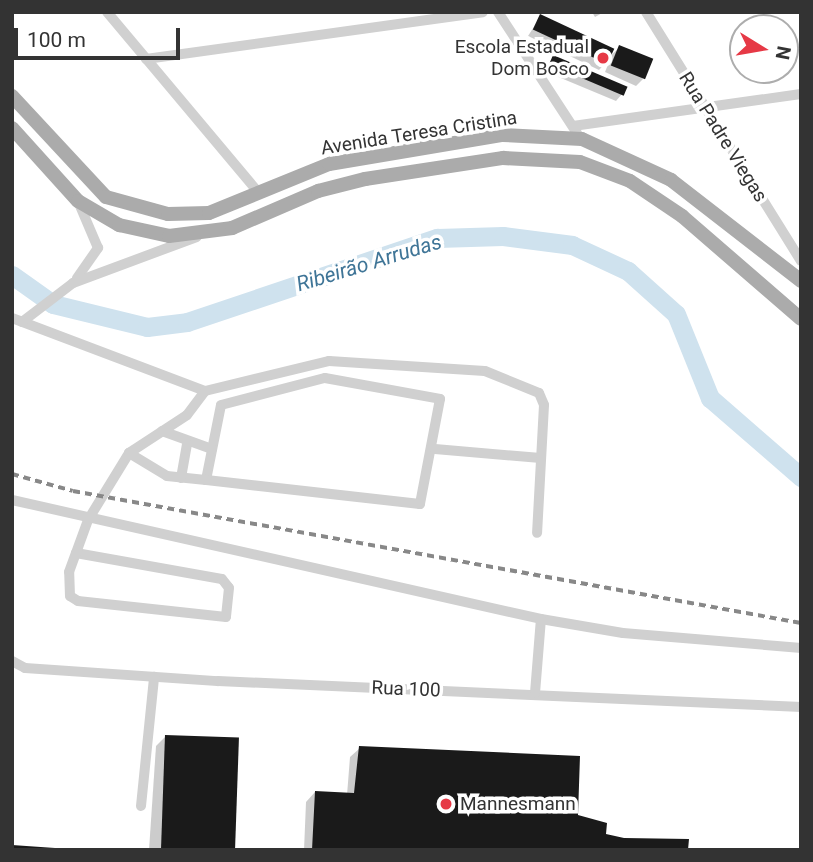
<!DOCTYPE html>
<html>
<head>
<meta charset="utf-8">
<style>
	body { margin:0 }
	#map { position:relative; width:813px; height:862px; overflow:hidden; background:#fff; font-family:Roboto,sans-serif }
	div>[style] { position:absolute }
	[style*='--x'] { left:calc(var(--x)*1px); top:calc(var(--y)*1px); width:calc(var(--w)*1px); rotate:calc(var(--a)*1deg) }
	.shadow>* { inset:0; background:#0003 }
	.river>* { height:19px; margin:-9.5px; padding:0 9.5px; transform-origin:9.5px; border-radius:9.5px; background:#cfe2ee }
	.building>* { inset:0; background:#1a1a1a; transform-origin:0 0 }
	.minor>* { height:10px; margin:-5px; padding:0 5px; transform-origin:5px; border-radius:5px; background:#d0d0d0 }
	.major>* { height:14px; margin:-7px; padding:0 7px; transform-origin:7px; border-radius:7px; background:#ababab }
	.rail>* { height:3.5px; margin-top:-1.75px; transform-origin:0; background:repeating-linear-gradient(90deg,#888 0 7px,transparent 0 12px) }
	.dots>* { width:19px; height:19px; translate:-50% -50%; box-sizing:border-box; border:4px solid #fff; border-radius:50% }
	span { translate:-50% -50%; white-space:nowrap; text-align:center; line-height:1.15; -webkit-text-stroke:7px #fff; paint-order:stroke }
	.poi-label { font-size:19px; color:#333 }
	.right { translate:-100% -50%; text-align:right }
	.left { translate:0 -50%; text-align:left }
	.street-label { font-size:19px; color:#333 }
	.water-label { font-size:21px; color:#3f7597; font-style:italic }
	.frame { position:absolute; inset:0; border:14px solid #333; pointer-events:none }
	.north { position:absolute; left:729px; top:14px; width:70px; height:70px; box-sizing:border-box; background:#fff; border:2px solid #adadad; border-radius:50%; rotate:101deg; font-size:19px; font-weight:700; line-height:28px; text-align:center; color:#333 }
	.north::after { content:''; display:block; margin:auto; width:24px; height:32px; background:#e63946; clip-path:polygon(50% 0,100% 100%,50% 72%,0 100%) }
	.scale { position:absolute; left:14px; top:28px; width:166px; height:32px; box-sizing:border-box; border:4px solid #333; border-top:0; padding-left:9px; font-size:21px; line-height:24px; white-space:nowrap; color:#333; -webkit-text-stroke:5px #fff; paint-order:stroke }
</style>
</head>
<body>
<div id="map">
	<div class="shadow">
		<div style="clip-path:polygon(592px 12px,604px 12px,595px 17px)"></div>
		<div style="clip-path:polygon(541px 16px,608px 58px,620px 47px,643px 79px,636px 86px,605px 72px,611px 57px,599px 70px,528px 36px)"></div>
		<div style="clip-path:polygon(554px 57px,625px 88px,622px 94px,616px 101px,544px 71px)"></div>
		<div style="clip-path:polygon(165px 737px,231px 850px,149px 850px,156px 746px)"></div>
		<div style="clip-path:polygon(360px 748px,576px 816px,604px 835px,686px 850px,304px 850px,306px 802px,315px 792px,347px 795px,350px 757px)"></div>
	</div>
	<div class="river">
		<div style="--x:12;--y:275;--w:50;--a:35.3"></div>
		<div style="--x:53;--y:304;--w:97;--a:13.7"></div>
		<div style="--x:147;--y:327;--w:40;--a:-7.1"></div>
		<div style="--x:187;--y:322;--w:264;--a:-18.6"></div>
		<div style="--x:437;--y:238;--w:66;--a:-1.7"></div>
		<div style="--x:503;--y:236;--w:70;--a:7.4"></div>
		<div style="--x:572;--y:245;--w:62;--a:24.9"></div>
		<div style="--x:628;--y:271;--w:64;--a:41.9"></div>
		<div style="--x:676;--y:314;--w:91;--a:68"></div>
		<div style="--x:710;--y:398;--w:121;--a:41"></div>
	</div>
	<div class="building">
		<div style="left:540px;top:14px;width:82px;height:17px;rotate:25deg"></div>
		<div style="left:619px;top:45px;width:37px;height:22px;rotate:22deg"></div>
		<div style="left:553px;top:55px;width:81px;height:10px;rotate:23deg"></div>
		<div style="left:165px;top:735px;width:74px;height:115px;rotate:2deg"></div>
		<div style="clip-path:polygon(359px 746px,580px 756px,578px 815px,607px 823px,606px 834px,624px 838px,689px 839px,688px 850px,312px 850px,315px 791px,354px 793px)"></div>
		<div style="clip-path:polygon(12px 845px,55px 848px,55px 850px,12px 850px)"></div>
	</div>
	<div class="minor">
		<div style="--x:107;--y:12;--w:236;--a:50"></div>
		<div style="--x:498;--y:12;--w:145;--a:56.9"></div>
		<div style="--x:646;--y:12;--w:293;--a:58.1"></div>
		<div style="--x:146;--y:59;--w:340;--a:-7.9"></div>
		<div style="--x:573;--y:126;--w:230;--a:-8"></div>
		<div style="--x:77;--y:278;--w:37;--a:-55"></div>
		<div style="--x:98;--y:248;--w:51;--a:-113.1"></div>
		<div style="--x:12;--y:318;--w:206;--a:20.7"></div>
		<div style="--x:22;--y:322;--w:64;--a:-37.4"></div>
		<div style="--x:73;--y:283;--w:132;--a:-20.4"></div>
		<div style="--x:325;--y:378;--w:117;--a:10.3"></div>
		<div style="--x:440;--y:399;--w:107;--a:100.8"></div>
		<div style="--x:420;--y:504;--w:215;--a:-173.6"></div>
		<div style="--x:206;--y:480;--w:76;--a:-78.7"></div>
		<div style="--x:221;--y:405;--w:107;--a:-14.6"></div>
		<div style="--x:162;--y:431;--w:53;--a:19.8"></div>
		<div style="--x:435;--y:449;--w:106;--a:4.9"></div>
		<div style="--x:129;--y:453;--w:44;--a:31.2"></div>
		<div style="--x:167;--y:476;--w:39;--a:6"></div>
		<div style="--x:181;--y:478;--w:34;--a:-80"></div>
		<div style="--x:12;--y:500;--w:542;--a:12.68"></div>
		<div style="--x:541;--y:619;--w:83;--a:9.7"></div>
		<div style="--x:623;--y:633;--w:179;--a:4.8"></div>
		<div style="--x:76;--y:553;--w:148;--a:10.1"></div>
		<div style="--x:222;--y:579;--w:11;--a:52"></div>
		<div style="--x:229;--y:588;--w:29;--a:96"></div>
		<div style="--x:226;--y:617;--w:149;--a:-173.8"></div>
		<div style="--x:78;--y:601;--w:9;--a:-148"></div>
		<div style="--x:70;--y:596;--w:24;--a:-92"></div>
		<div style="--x:69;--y:572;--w:20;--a:-70"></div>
		<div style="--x:76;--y:553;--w:35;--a:-70"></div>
		<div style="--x:88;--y:520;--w:79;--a:-58.5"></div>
		<div style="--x:129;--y:453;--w:69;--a:-33.2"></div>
		<div style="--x:187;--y:415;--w:30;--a:-53"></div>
		<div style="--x:205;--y:391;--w:128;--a:-13.6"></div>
		<div style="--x:329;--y:361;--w:156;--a:3.7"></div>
		<div style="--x:485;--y:371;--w:58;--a:22.2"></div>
		<div style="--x:539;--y:393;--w:13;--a:67"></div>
		<div style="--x:544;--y:405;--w:128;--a:93.1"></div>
		<div style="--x:12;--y:661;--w:15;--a:28"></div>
		<div style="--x:25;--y:668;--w:193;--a:3.9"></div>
		<div style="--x:218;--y:681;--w:584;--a:2.55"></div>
		<div style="--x:535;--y:693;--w:74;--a:-85.4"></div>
		<div style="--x:141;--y:806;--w:130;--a:-84.2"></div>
	</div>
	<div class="major">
		<div style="--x:12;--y:96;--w:138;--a:47.1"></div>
		<div style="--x:106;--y:197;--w:64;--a:15.3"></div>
		<div style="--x:168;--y:214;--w:41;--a:-1.4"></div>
		<div style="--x:209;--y:213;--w:130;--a:-22.2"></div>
		<div style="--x:329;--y:164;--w:176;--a:-9.5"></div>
		<div style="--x:503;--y:135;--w:79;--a:2.9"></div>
		<div style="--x:582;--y:139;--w:98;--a:24.7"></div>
		<div style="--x:671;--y:180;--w:165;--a:37.8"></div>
		<div style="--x:12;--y:128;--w:98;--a:47.9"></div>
		<div style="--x:78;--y:201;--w:48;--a:30.3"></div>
		<div style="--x:119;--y:225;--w:51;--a:12.4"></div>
		<div style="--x:169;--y:236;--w:64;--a:-7.2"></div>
		<div style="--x:232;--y:228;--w:94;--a:-23.3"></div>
		<div style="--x:318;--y:191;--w:49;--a:-14.3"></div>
		<div style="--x:365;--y:179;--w:140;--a:-8.7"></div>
		<div style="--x:503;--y:158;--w:77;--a:3"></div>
		<div style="--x:580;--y:162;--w:53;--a:20.8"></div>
		<div style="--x:630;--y:181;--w:63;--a:33.9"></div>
		<div style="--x:682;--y:216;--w:157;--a:40.9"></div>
	</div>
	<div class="rail">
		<div style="--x:12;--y:474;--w:63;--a:15.6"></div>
		<div style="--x:73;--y:491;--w:740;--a:10.28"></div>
	</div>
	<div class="dots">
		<div style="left:603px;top:58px;background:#e63946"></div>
		<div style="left:446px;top:804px;background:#e63946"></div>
	</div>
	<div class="poi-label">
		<span class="right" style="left:589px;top:58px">Escola Estadual<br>Dom Bosco</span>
		<span class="left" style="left:460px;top:804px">Mannesmann</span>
	</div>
	<div class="street-label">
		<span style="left:419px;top:133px;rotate:-9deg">Avenida Teresa Cristina</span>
		<span style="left:723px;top:137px;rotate:58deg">Rua Padre Viegas</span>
		<span style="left:406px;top:689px;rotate:2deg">Rua 100</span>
	</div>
	<div class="water-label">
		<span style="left:369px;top:263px;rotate:-17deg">Ribeirão Arrudas</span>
	</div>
	<div class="frame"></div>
	<div class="north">N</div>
	<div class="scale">100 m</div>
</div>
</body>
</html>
